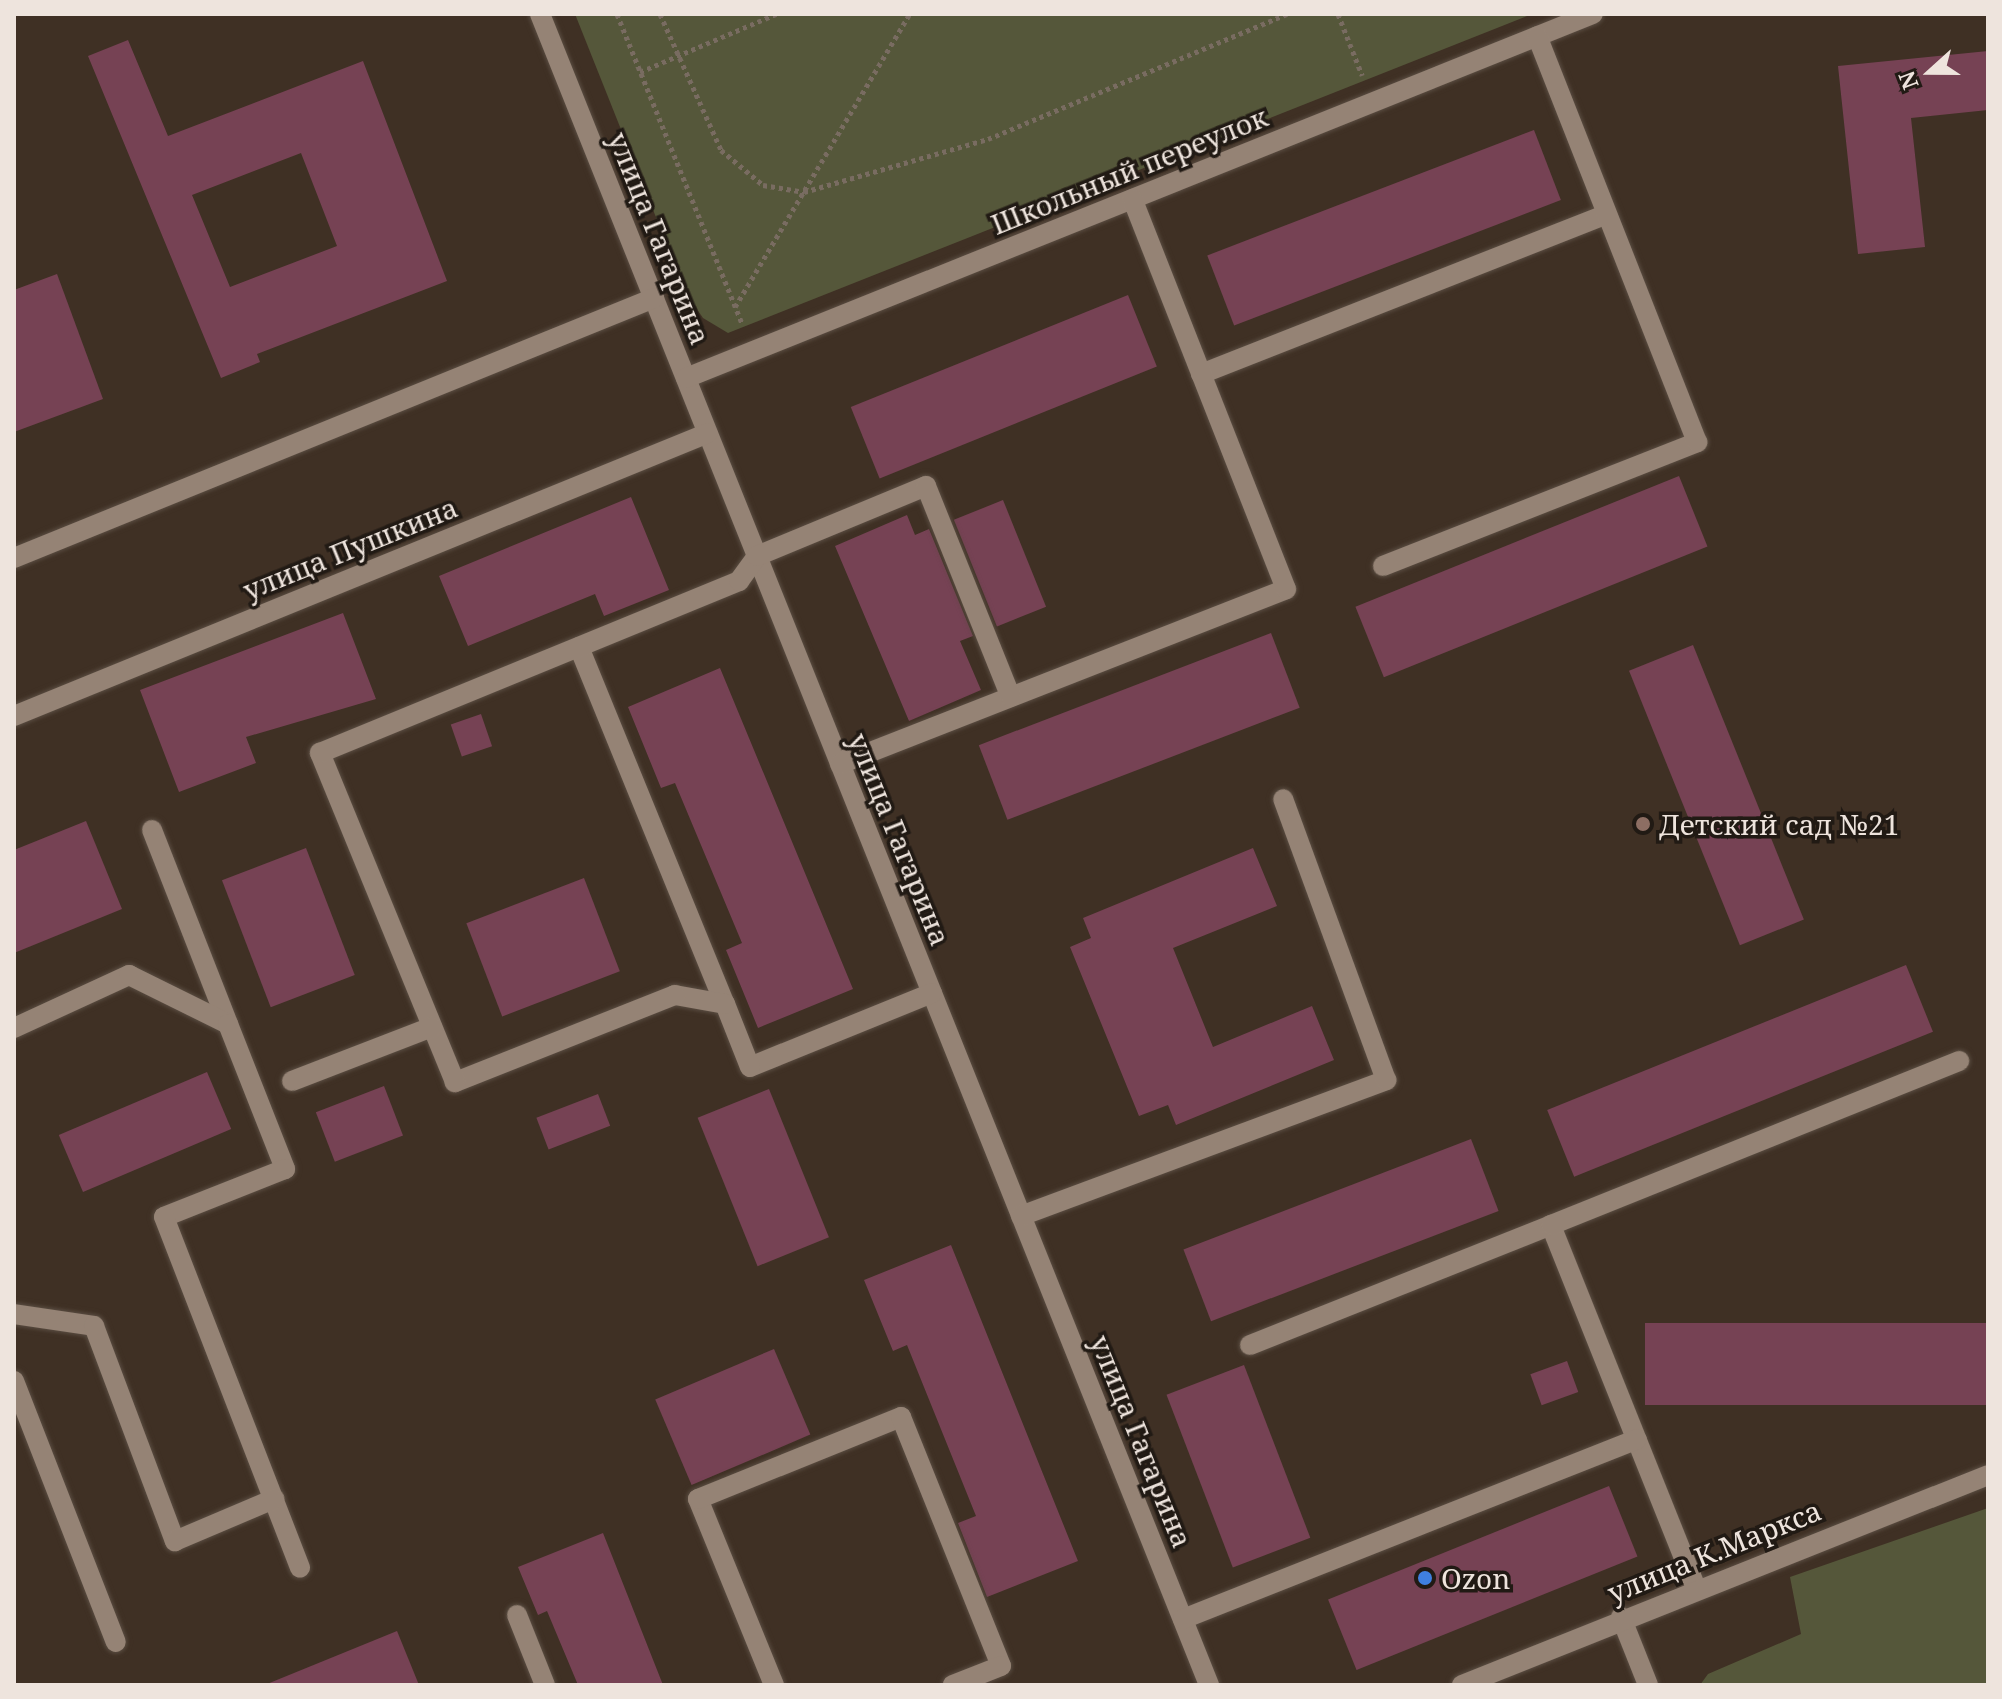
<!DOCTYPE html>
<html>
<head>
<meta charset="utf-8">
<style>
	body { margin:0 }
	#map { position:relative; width:2002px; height:1699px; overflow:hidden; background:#3f3024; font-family:"Noto Serif",serif }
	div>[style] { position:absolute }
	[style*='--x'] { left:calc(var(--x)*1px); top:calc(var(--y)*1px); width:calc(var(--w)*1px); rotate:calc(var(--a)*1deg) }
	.green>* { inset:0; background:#55573a }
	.building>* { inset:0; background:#764254; transform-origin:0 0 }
	.path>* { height:5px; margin-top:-2.5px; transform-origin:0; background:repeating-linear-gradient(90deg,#796c61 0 4px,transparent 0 8px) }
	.roads { filter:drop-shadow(0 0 2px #5a4d42) drop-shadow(0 0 2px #5a4d42) }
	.minor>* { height:20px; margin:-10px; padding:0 10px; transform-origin:10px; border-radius:10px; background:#958375 }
	.dots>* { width:22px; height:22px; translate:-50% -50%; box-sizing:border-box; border:4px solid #211a14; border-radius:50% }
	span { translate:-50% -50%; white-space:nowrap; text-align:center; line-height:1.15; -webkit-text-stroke:7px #211a14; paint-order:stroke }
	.street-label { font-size:28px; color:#eee4dd }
	.poi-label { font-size:28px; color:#eee4dd }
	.left { translate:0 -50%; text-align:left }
	.frame { position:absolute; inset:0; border:16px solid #eee4dd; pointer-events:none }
	.north { position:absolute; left:1890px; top:32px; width:80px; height:80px; -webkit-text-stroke:6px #211a14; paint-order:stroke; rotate:249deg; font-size:22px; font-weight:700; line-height:32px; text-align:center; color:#eee4dd }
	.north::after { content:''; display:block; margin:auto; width:28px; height:36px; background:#eee4dd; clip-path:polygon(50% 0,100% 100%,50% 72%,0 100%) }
</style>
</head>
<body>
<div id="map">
	<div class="green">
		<div style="clip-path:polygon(575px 14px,1532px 14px,728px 333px,703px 318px,687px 295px)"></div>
		<div style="clip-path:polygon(1988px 1508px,1988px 1685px,1700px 1685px,1708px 1674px,1801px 1634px,1790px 1577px)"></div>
	</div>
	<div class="building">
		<div style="clip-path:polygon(evenodd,128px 40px,168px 136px,363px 61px,447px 281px,257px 354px,260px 362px,221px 378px,88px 56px,128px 40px,301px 153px,337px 246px,230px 287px,192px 195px,301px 153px)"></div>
		<div style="clip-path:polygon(1988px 51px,1988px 110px,1911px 118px,1925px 247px,1858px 254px,1838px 66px)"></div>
		<div style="left:1534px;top:130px;width:75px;height:350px;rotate:69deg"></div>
		<div style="clip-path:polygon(57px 274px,103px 399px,14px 432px,14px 290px)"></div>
		<div style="left:1128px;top:295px;width:77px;height:299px;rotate:68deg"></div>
		<div style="left:1679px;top:476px;width:76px;height:349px;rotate:68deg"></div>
		<div style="clip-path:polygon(631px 497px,669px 590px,604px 616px,595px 594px,468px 646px,439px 576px)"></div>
		<div style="left:1003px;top:500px;width:115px;height:53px;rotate:68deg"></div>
		<div style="clip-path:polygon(907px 515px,915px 535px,929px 529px,973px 636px,960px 641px,981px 690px,909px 721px,835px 546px)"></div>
		<div style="clip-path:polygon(343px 613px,376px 699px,246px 737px,256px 763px,179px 792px,140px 690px)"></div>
		<div style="left:1271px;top:633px;width:80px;height:313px;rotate:69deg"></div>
		<div style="left:1693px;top:645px;width:296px;height:69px;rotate:68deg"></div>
		<div style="clip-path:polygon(720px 668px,853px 989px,758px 1028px,726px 950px,742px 943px,675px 783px,661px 788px,628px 707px)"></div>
		<div style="left:481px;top:714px;width:34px;height:32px;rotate:71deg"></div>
		<div style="clip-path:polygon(86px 821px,122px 909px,14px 953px,14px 850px)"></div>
		<div style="left:306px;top:848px;width:136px;height:90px;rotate:69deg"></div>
		<div style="clip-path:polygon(1253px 848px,1277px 906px,1173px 948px,1213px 1047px,1312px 1006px,1334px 1060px,1176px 1125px,1168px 1105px,1139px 1116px,1070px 947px,1091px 938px,1083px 918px)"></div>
		<div style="left:584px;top:878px;width:100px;height:126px;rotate:69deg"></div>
		<div style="left:1906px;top:965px;width:72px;height:387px;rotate:68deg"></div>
		<div style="left:207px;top:1072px;width:62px;height:161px;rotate:67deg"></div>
		<div style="left:384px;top:1086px;width:53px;height:73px;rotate:69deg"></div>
		<div style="left:769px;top:1089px;width:160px;height:77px;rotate:68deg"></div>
		<div style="left:598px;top:1094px;width:34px;height:66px;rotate:69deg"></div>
		<div style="left:1471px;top:1139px;width:77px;height:308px;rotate:69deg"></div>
		<div style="clip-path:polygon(951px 1245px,1078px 1561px,987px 1597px,958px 1523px,976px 1516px,907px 1345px,893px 1351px,864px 1280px)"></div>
		<div style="left:1988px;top:1323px;width:82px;height:343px;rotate:90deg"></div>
		<div style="left:774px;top:1349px;width:93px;height:129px;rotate:67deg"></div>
		<div style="left:1567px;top:1361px;width:33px;height:39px;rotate:70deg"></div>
		<div style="left:1244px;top:1365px;width:185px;height:83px;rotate:69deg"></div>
		<div style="left:1609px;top:1486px;width:76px;height:303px;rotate:68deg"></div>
		<div style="clip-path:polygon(603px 1533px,663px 1685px,578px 1685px,547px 1611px,538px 1615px,518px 1567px)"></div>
		<div style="clip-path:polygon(397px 1631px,419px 1685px,267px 1685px,267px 1684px)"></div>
	</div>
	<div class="path">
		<div style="--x:617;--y:14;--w:334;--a:68"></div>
		<div style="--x:660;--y:14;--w:149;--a:65.8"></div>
		<div style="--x:721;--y:150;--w:55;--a:39.8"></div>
		<div style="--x:763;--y:185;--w:42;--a:9.7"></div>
		<div style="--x:804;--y:192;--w:191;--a:-16.1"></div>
		<div style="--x:988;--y:139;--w:324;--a:-22.7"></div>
		<div style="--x:1338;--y:14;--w:66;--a:68.5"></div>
		<div style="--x:640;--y:72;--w:148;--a:-23.1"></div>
		<div style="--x:735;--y:307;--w:341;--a:-59.2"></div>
	</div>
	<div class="roads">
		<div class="minor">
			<div style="--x:540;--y:14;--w:1800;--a:68.18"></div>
			<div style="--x:1201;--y:374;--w:436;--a:-21.5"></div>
			<div style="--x:686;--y:378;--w:977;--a:-21.87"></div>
			<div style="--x:14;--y:558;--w:691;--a:-22.11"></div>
			<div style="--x:1383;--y:566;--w:338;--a:-21.5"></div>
			<div style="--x:1697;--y:442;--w:436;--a:-111.5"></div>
			<div style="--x:579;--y:647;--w:386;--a:67.8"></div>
			<div style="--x:14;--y:716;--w:749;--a:-22.18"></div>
			<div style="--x:840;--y:764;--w:479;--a:-21.4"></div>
			<div style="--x:1286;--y:589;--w:419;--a:-111.5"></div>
			<div style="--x:152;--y:830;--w:208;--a:68.6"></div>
			<div style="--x:932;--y:993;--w:196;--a:157.9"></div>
			<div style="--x:750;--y:1067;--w:68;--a:-111.6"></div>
			<div style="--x:725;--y:1004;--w:51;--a:-169.8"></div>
			<div style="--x:675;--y:995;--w:237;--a:158.4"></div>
			<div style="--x:455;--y:1082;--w:356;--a:-112.3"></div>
			<div style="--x:320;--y:753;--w:453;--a:-22.3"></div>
			<div style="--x:739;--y:581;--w:31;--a:-54"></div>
			<div style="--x:757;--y:556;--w:183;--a:-22.5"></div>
			<div style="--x:926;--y:486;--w:227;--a:68.1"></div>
			<div style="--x:14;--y:1028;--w:127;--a:-24.7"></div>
			<div style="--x:129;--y:975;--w:110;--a:26.3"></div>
			<div style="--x:228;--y:1024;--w:156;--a:68.5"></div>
			<div style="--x:285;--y:1169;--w:130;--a:158.4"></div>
			<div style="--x:164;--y:1217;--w:376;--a:68.8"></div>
			<div style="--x:292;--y:1081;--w:150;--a:-21.1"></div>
			<div style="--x:1021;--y:1216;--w:390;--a:-20.4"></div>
			<div style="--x:1386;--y:1080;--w:299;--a:-110.1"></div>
			<div style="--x:14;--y:1314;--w:81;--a:8.5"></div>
			<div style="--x:94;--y:1326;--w:230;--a:69.4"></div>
			<div style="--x:175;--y:1541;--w:108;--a:-23"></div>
			<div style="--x:1250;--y:1345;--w:324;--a:-21.7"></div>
			<div style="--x:14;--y:1381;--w:280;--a:68.7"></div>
			<div style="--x:1696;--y:1588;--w:391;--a:-111.8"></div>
			<div style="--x:1551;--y:1225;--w:440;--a:-21.9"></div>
			<div style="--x:517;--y:1615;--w:75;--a:68.2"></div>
			<div style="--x:1621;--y:1617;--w:73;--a:68.3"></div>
			<div style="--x:1183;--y:1619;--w:488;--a:-21.6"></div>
			<div style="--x:774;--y:1685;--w:201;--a:-112.2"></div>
			<div style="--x:698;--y:1499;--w:219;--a:-22"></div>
			<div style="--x:901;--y:1417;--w:268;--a:68.1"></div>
			<div style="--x:1001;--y:1666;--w:52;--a:158.4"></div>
			<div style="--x:1462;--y:1685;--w:566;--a:-21.76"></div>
		</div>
	</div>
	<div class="dots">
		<div style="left:1643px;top:824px;background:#8d6e63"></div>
		<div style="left:1425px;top:1578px;background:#3f7fe0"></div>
	</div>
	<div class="street-label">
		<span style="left:1129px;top:170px;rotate:-22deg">Школьный переулок</span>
		<span style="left:660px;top:238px;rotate:68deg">улица Гагарина</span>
		<span style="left:350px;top:548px;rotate:-22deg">улица Пушкина</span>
		<span style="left:900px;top:839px;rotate:68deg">улица Гагарина</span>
		<span style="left:1142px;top:1441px;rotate:68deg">улица Гагарина</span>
		<span style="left:1714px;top:1551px;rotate:-22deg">улица К.Маркса</span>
	</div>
	<div class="poi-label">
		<span class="left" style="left:1659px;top:824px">Детский cад №21</span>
		<span class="left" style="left:1441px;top:1578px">Ozon</span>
	</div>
	<div class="frame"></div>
	<div class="north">N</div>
</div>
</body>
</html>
